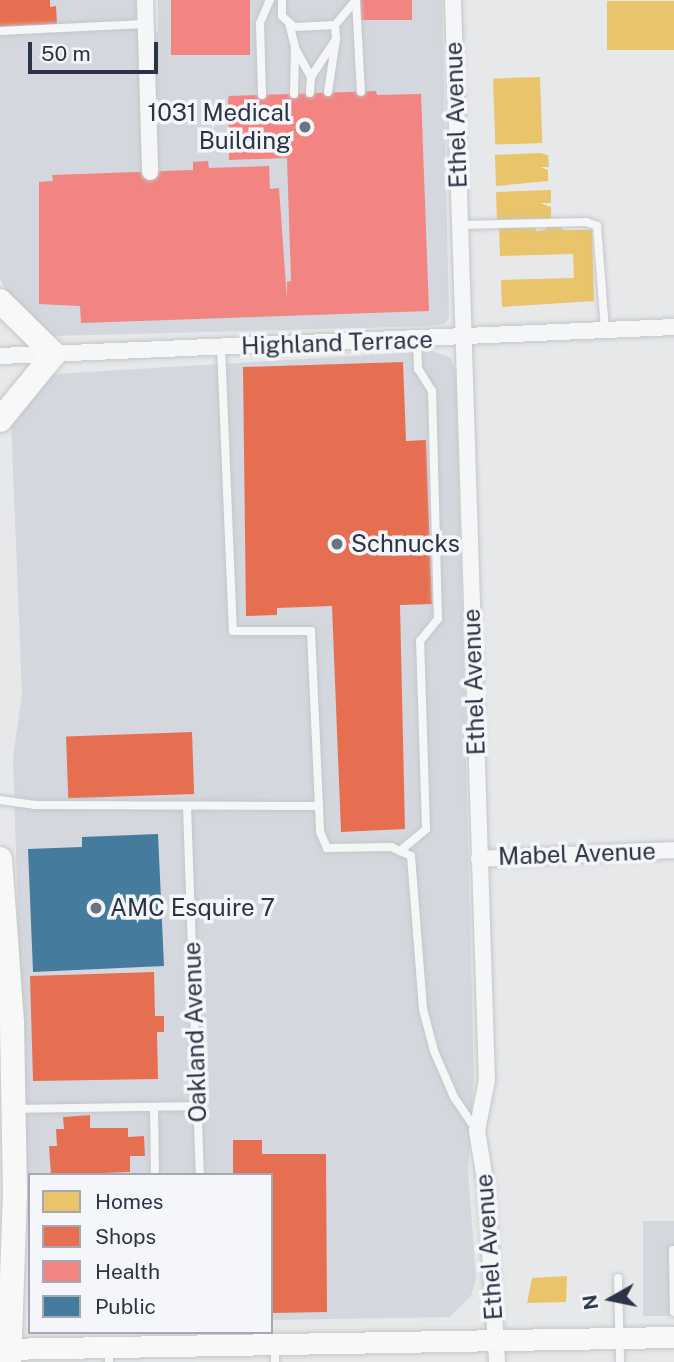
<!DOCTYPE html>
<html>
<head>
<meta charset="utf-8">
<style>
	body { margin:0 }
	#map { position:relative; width:674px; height:1362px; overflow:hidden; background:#e6e8ea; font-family:"Public Sans",sans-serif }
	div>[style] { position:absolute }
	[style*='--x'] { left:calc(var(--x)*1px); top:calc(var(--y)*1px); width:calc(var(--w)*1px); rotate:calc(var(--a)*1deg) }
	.built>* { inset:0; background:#d4d7dd; transform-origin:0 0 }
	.homes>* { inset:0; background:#e9c46a; transform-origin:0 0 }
	.shops>* { inset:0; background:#e76f51; transform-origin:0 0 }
	.health>* { inset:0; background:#f28482; transform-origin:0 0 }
	.public>* { inset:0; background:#457b9d }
	.roads { filter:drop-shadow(0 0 2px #c4c6c8) drop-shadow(0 0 2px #c4c6c8) }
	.lane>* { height:8px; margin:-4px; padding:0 4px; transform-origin:4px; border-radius:4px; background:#f5f6f7 }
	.street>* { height:16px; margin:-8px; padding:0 8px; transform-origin:8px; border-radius:8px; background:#f5f6f7 }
	.secondary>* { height:21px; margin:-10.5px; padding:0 10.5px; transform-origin:10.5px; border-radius:10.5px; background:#f8f8f8 }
	.primary>* { height:24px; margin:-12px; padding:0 12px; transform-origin:12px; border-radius:12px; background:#f8f8f8 }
	.dots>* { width:19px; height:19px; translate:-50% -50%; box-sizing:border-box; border:4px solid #f4f6f9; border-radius:50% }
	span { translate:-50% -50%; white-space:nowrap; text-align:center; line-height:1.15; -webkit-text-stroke:7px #f4f6f9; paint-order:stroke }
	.poi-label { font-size:24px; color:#2b3445 }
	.right { translate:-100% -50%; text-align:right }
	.left { translate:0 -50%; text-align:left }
	.street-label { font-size:24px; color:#2b3445 }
	.legend { position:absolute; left:28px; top:1173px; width:245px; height:161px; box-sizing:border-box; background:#f4f6f9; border:2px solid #a4a8b1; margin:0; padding:9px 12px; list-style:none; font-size:21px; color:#2b3445 }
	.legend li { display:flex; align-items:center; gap:14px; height:35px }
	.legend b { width:35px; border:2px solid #a4a8b1 }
	.north { position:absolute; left:576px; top:1264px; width:70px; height:70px; -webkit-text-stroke:5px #f4f6f9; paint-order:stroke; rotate:261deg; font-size:19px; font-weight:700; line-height:28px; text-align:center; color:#2b3445 }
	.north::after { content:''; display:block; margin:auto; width:24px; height:32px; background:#2b3445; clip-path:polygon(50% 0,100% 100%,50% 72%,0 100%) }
	.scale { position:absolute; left:28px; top:42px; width:130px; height:32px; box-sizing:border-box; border:4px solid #2b3445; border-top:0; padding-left:9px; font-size:21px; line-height:24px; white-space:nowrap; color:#2b3445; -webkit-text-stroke:5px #f4f6f9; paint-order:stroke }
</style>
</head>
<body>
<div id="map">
	<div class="built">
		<div style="clip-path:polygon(0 0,136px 0,138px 34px,158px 33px,158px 0,442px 0,449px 318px,444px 324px,432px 326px,53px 336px,14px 306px,0 279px)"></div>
		<div style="clip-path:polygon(433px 351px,451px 358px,456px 373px,474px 1076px,468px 1170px,476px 1278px,471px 1296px,450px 1317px,271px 1320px,271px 1175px,30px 1175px,30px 1291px,13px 758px,22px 694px,11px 420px,38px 379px,56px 374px)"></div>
		<div style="left:643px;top:1221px;width:31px;height:95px"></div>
	</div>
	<div class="homes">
		<div style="left:674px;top:1px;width:49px;height:67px;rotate:90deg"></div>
		<div style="left:540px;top:77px;width:66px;height:47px;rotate:88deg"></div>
		<div style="clip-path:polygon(540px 153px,548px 155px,549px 167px,540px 167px,548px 170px,548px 181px,496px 186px,495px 155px)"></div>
		<div style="clip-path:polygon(551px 190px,551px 203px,540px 203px,551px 207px,551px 219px,497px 220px,496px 192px)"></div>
		<div style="clip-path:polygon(546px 224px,562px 224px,562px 230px,592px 230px,594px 301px,502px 307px,501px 280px,574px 278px,573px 254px,500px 256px,499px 225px,535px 225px,536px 231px,546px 230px)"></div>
		<div style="clip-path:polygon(567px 1276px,566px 1302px,527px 1303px,532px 1278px)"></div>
	</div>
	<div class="shops">
		<div style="clip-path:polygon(0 0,50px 0,50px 7px,56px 6px,57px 24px,0 27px)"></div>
		<div style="clip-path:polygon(403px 362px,406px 441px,426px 440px,432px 604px,400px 605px,405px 829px,341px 832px,332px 606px,277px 608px,277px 615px,246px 616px,243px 367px)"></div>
		<div style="left:192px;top:732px;width:62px;height:126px;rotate:88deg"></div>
		<div style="clip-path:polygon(154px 972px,155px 1016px,164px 1016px,164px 1032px,157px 1032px,158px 1079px,33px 1081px,30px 976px)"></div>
		<div style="clip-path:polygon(90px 1115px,90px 1128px,128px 1128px,128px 1137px,144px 1136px,145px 1156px,130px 1156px,130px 1172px,51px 1175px,49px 1146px,57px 1146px,56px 1129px,64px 1129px,63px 1117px)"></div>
		<div style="clip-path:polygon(233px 1140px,262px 1140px,262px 1154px,326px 1154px,327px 1312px,271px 1313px,271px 1175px,233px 1175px)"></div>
	</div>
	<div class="health">
		<div style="left:171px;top:0;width:79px;height:55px"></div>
		<div style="left:360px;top:0;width:52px;height:20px"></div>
		<div style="clip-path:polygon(376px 91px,377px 95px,421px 94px,429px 311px,81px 323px,80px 306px,39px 304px,39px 182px,53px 181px,52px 175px,193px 170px,193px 162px,208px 161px,209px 168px,269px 166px,270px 189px,279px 188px,287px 300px,287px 282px,291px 281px,287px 158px,229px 160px,228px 100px,229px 96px)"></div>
	</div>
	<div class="public">
		<div style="clip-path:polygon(158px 834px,164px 966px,33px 972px,28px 849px,82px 847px,82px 837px)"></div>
	</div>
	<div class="roads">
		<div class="lane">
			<div style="--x:282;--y:0;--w:16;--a:90"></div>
			<div style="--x:282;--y:16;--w:16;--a:43"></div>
			<div style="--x:294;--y:27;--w:41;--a:-2.8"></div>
			<div style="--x:335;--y:25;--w:33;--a:-50"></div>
			<div style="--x:356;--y:1;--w:91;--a:86.9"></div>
			<div style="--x:289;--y:23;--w:25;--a:76"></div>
			<div style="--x:295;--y:47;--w:47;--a:91.2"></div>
			<div style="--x:0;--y:31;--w:145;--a:-2.8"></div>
			<div style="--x:296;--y:50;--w:31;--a:61"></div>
			<div style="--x:311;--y:77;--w:16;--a:94"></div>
			<div style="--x:311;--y:77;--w:45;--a:-56.7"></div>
			<div style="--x:336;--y:39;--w:14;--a:-94"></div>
			<div style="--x:328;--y:92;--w:54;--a:-81.4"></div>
			<div style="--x:262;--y:95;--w:72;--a:-91.6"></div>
			<div style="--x:260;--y:23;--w:25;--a:-67"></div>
			<div style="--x:460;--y:225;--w:126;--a:-1.4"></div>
			<div style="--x:586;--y:222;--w:12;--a:20"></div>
			<div style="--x:597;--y:226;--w:103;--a:85.6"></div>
			<div style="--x:221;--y:347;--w:284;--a:87.6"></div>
			<div style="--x:233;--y:631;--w:78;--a:0"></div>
			<div style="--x:311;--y:631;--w:201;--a:87.4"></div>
			<div style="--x:320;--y:832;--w:17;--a:66"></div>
			<div style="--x:327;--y:848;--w:64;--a:-0.9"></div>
			<div style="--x:391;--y:847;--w:22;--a:24"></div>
			<div style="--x:411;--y:856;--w:153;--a:85.5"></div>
			<div style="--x:423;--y:1009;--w:43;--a:75.3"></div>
			<div style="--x:434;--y:1051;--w:50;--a:66.5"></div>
			<div style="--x:454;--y:1097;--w:41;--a:55.9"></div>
			<div style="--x:0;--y:800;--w:34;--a:8"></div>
			<div style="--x:34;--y:805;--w:283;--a:0.2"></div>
			<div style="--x:187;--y:806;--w:369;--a:88"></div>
			<div style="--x:400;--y:851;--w:34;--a:-40"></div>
			<div style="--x:426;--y:829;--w:188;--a:-91.8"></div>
			<div style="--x:420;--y:641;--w:28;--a:-51"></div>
			<div style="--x:438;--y:619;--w:228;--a:-91.5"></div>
			<div style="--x:432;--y:391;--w:26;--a:-122"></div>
			<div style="--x:418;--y:369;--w:30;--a:-92"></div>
			<div style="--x:154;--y:1107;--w:68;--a:89.2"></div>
			<div style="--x:15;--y:1109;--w:183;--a:-0.9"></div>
			<div style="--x:673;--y:1250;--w:62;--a:89.1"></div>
			<div style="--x:618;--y:1278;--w:84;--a:88.6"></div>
			<div style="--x:275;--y:1344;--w:18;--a:90"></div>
			<div style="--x:109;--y:1362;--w:14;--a:-90"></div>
		</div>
		<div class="street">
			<div style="--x:145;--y:0;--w:172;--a:88.3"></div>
			<div style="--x:453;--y:0;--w:1081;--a:88.2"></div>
			<div style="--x:487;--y:1080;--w:52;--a:101.1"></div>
			<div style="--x:477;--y:1131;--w:56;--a:80.7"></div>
			<div style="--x:486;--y:1186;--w:176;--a:86.4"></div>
			<div style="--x:0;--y:356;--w:675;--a:-2.46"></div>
			<div style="--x:479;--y:859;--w:195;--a:-2.6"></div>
		</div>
		<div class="secondary">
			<div style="--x:0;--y:1349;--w:674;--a:-1.02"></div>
		</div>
		<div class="primary">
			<div style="--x:0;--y:301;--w:76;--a:44.5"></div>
			<div style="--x:54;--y:354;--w:85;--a:129.3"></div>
			<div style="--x:0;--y:859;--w:163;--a:85.8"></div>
			<div style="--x:12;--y:1022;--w:171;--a:89"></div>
			<div style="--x:15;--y:1193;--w:169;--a:92"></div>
		</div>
	</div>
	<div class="dots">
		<div style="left:305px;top:127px;background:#6c737f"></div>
		<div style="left:337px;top:544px;background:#6c737f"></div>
		<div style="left:96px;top:908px;background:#6c737f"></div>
	</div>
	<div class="poi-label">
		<span class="right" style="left:291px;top:127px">1031 Medical<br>Building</span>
		<span class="left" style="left:351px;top:544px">Schnucks</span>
		<span class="left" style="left:110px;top:908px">AMC Esquire 7</span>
	</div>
	<div class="street-label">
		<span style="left:456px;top:115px;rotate:-92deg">Ethel Avenue</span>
		<span style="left:337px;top:343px;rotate:-2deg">Highland Terrace</span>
		<span style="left:474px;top:682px;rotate:-92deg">Ethel Avenue</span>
		<span style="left:577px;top:854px;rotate:-2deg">Mabel Avenue</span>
		<span style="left:195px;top:1032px;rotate:-92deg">Oakland Avenue</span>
		<span style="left:489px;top:1247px;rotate:-94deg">Ethel Avenue</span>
	</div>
	<ul class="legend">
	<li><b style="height:19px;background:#e9c46a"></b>Homes</li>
	<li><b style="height:19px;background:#e76f51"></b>Shops</li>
	<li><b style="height:19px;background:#f28482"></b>Health</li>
	<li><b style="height:19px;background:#457b9d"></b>Public</li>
	</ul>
	<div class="north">N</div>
	<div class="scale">50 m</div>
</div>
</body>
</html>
